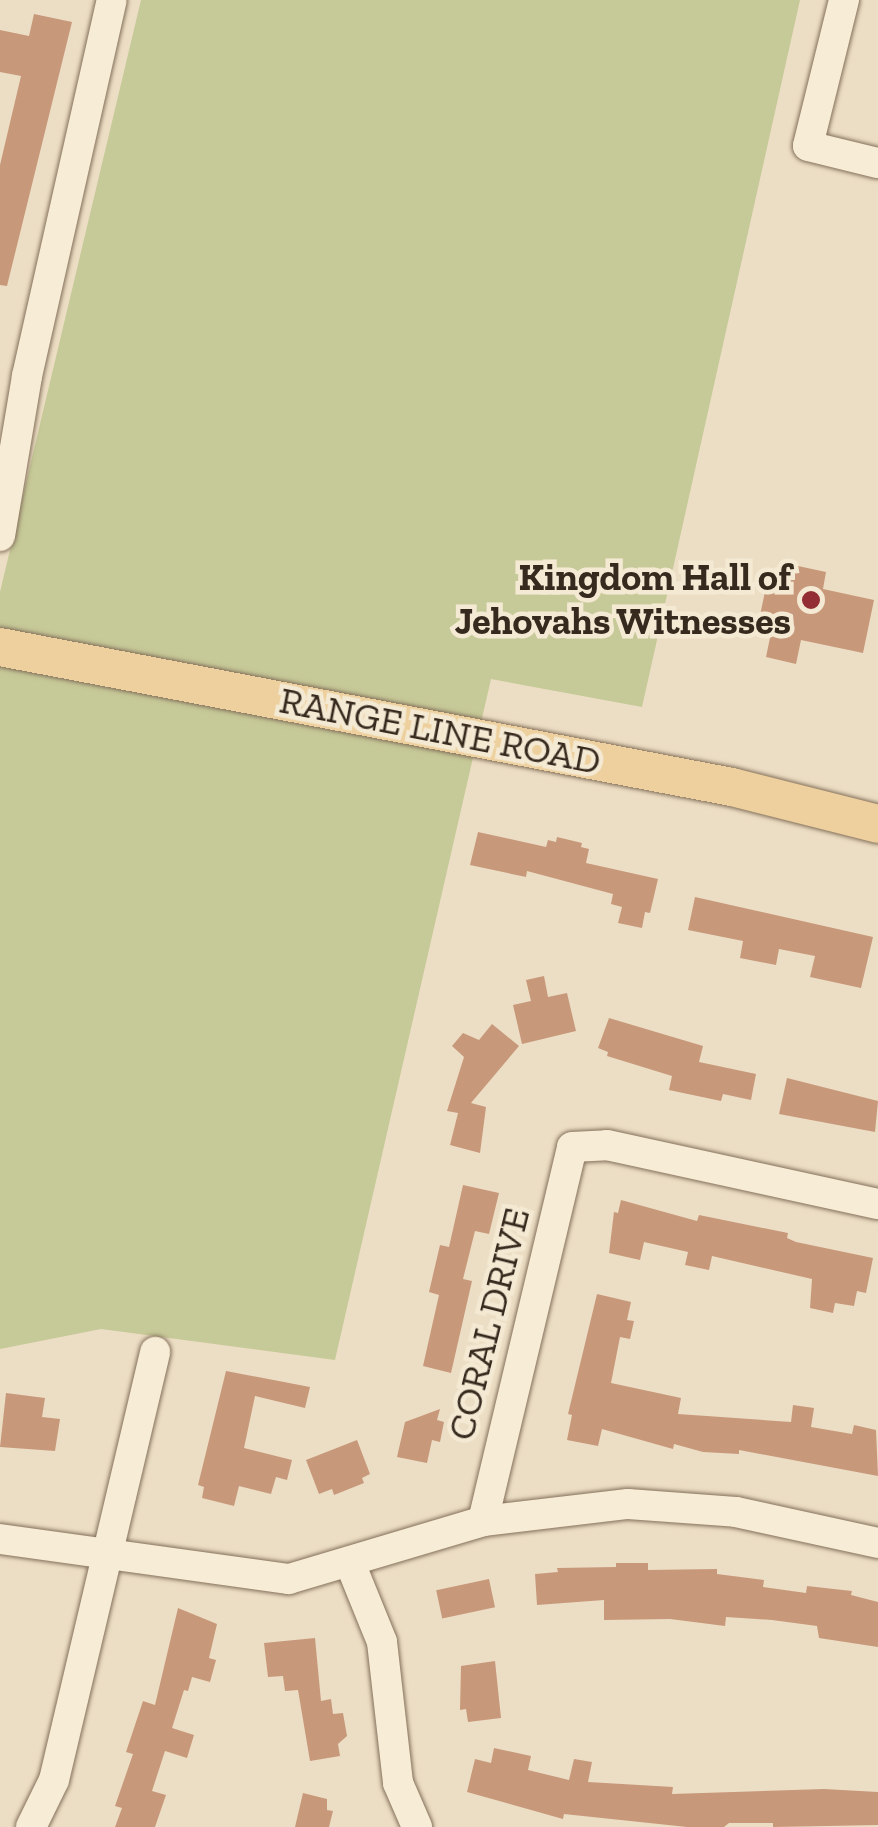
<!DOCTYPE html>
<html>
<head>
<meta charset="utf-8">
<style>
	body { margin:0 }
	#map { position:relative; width:878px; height:1827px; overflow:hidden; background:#ecdec4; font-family:"Zilla Slab",serif }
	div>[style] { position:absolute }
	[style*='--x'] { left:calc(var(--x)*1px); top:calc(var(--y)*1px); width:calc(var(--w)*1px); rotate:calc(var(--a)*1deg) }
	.green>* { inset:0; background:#c6c998 }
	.building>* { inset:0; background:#c8987b; transform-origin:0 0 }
	.roads { filter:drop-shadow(0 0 2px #85705b) drop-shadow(0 0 2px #85705b) }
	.minor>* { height:30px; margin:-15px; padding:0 15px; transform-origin:15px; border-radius:15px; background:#f7ecd6 }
	.major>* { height:38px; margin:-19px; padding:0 19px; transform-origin:19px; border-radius:19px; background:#edd09d }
	.dots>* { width:28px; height:28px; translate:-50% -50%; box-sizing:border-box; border:5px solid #f4e9d3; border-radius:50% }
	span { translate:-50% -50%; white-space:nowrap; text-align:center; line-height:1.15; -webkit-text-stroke:9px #f4e9d3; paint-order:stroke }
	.poi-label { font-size:38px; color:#36291e; font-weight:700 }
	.right { translate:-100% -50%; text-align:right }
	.street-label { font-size:38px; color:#36291e }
</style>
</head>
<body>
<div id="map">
	<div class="green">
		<div style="clip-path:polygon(141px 0,800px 0,642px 707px,491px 679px,335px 1360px,101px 1329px,0 1349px,0 592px)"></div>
	</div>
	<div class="building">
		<div style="clip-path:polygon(34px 14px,72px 22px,7px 286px,0 285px,0 165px,21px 76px,0 72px,0 30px,29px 36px)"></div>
		<div style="clip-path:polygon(784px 563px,826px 572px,823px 589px,874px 600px,863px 653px,801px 640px,796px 664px,766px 657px,771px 633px,757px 630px,768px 577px,780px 580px)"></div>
		<div style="clip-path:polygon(478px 832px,546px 847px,548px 840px,556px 842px,557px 837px,582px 843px,581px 847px,589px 849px,586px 863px,658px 879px,650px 913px,645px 912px,642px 928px,618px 923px,622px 907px,611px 904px,613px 894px,527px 871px,526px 877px,470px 865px)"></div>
		<div style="clip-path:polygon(695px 897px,873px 937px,861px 988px,810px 977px,815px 956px,779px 949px,776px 965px,740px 958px,743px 941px,688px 930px)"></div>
		<div style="clip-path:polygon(544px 976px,548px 997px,567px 993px,576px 1031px,522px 1044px,513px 1005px,531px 1001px,526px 980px)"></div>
		<div style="clip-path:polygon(609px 1018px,703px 1046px,699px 1062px,756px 1074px,751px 1100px,723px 1094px,721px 1101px,669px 1090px,672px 1076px,607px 1056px,608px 1052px,598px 1048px)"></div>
		<div style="clip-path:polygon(492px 1024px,519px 1046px,471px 1103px,486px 1107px,480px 1153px,450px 1145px,458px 1113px,447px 1111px,464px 1057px,452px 1046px,463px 1033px,479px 1040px)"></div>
		<div style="clip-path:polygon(787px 1078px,878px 1101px,875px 1132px,779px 1114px)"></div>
		<div style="clip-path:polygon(463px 1185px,499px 1193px,489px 1234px,475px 1231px,463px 1279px,472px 1281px,451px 1373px,423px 1366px,439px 1295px,429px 1292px,440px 1245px,449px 1247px)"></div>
		<div style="clip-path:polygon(621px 1200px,697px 1221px,699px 1215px,788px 1233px,787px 1238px,796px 1242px,873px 1258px,866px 1293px,857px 1291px,854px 1306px,835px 1303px,833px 1313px,810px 1308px,812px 1279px,712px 1256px,709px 1270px,685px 1265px,688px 1252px,644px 1242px,640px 1260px,609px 1253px,614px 1212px,618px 1213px)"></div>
		<div style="clip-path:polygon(597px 1294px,631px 1302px,627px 1320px,634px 1321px,630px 1339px,620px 1337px,611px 1383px,681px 1398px,678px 1414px,791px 1422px,793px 1405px,814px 1408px,811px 1427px,852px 1434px,854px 1425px,876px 1430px,878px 1476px,739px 1450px,739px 1454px,703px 1452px,674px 1444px,673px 1449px,602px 1429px,598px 1446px,567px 1440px,572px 1415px,568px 1414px)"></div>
		<div style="clip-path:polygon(226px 1371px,310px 1387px,305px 1408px,255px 1396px,244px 1448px,292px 1460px,287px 1480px,276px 1477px,271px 1494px,239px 1486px,234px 1506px,202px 1498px,204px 1487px,198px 1485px)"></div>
		<div style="clip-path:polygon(6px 1393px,45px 1398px,42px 1417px,60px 1419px,55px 1451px,0 1447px)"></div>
		<div style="clip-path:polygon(440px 1409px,437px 1420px,444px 1422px,440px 1442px,432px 1440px,427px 1463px,397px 1457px,405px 1422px)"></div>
		<div style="clip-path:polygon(357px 1440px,370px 1474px,362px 1478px,364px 1483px,334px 1495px,332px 1489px,319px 1494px,306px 1460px)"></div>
		<div style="clip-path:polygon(616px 1563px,648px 1563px,648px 1570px,717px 1569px,717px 1574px,764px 1580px,763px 1587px,806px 1593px,807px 1586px,852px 1591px,851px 1595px,878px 1602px,878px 1647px,819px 1638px,817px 1626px,772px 1620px,726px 1617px,725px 1626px,670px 1619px,604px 1620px,604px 1600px,537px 1605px,535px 1574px,558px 1572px,557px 1568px,616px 1567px)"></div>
		<div style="left:489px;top:1579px;width:29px;height:54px;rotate:78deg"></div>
		<div style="clip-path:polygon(178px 1608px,217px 1624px,209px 1658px,216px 1660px,210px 1682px,192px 1677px,188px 1691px,184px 1690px,172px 1728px,194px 1735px,187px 1758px,165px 1751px,152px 1791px,166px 1795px,155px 1827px,115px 1827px,122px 1808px,115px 1806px,133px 1754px,126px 1752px,143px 1701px,155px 1705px)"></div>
		<div style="clip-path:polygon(315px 1638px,321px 1701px,331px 1699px,333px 1714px,343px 1713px,347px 1736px,338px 1744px,340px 1756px,310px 1761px,298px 1690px,285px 1691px,283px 1676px,268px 1677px,264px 1643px)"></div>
		<div style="clip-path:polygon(495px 1661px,501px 1718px,468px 1722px,466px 1709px,460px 1710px,461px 1666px)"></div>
		<div style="clip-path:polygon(494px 1748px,531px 1756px,528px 1770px,569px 1780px,574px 1759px,592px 1762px,588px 1782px,673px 1787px,672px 1794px,824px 1789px,878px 1792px,878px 1825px,773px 1827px,773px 1823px,729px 1823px,724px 1827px,687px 1827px,564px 1814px,563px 1819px,467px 1792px,475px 1759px,491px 1763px)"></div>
		<div style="clip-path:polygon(303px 1793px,327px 1799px,327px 1810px,333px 1811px,329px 1827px,295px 1827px)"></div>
	</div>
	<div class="roads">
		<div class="minor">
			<div style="--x:844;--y:0;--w:150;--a:103.9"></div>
			<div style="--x:808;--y:146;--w:72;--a:13.7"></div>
			<div style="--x:0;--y:536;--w:162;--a:-80.4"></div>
			<div style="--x:27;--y:376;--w:385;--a:-77.3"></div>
			<div style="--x:483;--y:1521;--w:384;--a:-76.6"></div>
			<div style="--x:572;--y:1147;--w:35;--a:-3"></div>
			<div style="--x:607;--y:1145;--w:277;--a:12.3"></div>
			<div style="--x:0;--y:1539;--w:292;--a:7.9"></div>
			<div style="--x:289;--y:1579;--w:202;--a:-16.6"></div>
			<div style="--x:483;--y:1521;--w:146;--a:-6.7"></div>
			<div style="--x:628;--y:1504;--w:108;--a:4.2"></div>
			<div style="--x:736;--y:1512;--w:145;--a:12.3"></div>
			<div style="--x:350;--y:1563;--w:85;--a:67.9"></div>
			<div style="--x:382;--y:1642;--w:142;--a:83.5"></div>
			<div style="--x:398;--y:1783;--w:48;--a:66.6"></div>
			<div style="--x:31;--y:1827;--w:52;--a:-63.9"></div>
			<div style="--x:54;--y:1780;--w:440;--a:-76.7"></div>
		</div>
		<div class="major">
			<div style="--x:0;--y:647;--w:745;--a:10.83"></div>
			<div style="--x:732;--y:787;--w:151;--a:14.2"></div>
		</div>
	</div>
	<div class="dots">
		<div style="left:811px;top:600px;background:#922e34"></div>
	</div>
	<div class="poi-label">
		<span class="right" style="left:791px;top:600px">Kingdom Hall of<br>Jehovahs Witnesses</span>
	</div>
	<div class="street-label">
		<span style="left:440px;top:731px;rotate:11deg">RANGE LINE ROAD</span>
		<span style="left:489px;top:1324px;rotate:-76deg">CORAL DRIVE</span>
	</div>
</div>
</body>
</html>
